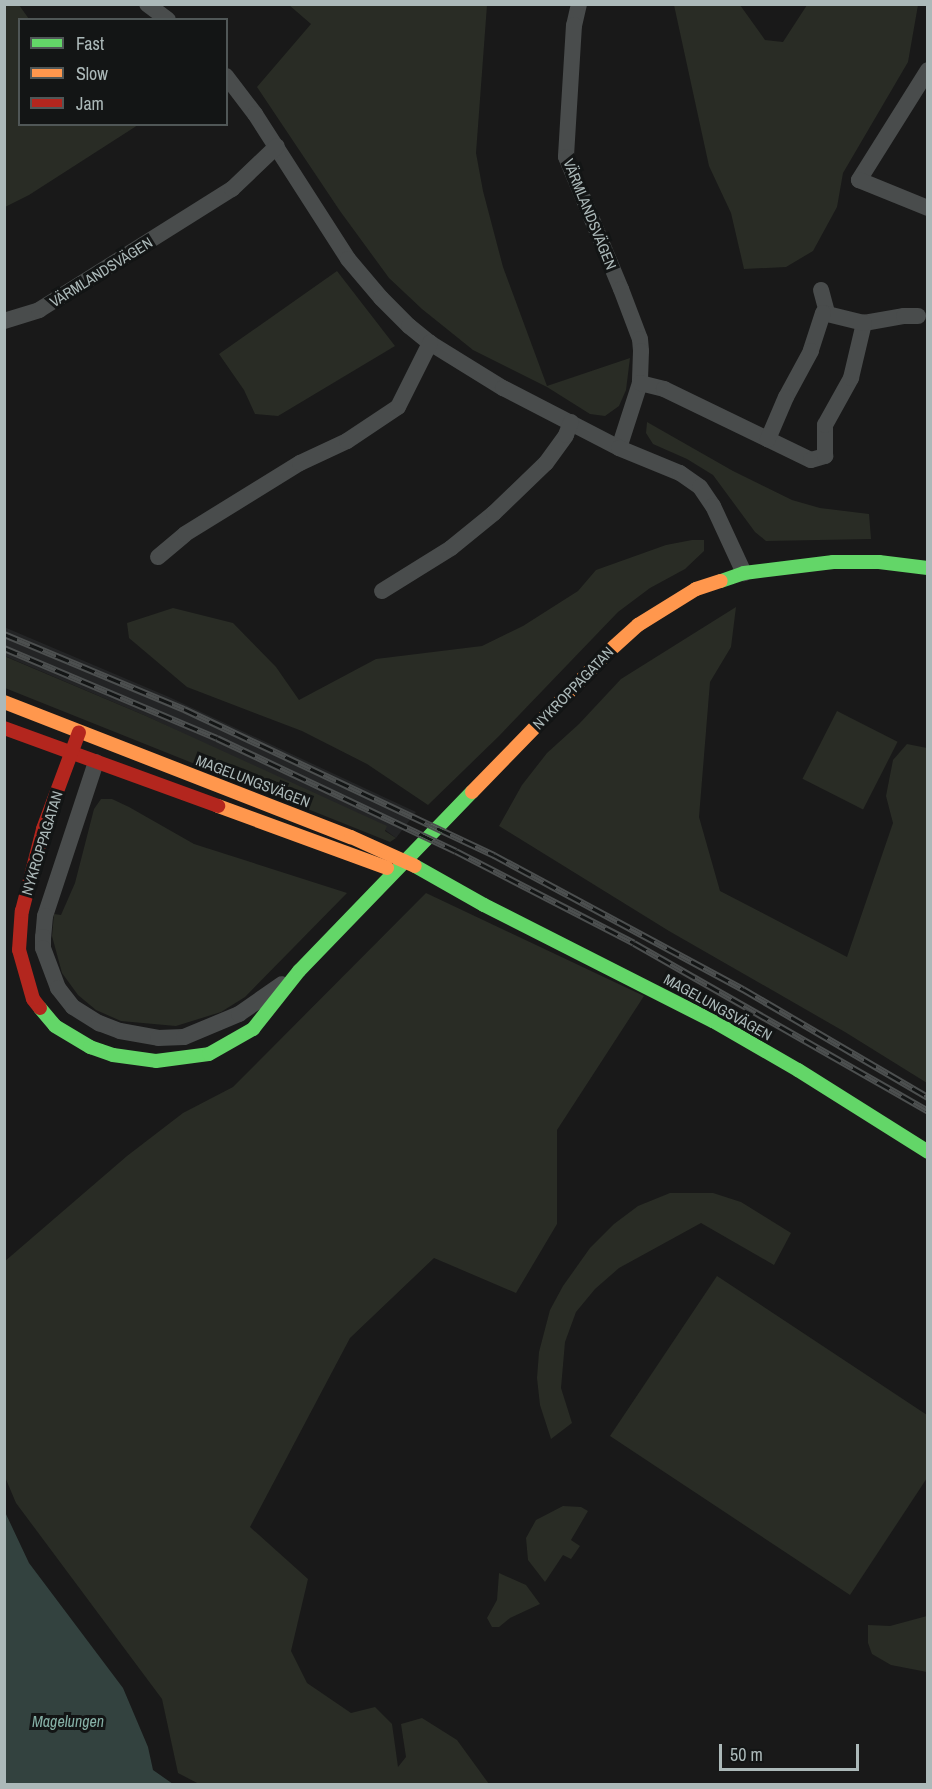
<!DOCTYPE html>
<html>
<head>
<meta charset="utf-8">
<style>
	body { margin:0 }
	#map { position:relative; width:932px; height:1789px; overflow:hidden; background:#191919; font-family:"Archivo Narrow",sans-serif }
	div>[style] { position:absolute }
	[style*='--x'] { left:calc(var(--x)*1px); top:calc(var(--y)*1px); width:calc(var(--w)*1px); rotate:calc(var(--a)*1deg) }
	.built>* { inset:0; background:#232425 }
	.green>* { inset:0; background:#292c25; transform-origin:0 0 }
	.water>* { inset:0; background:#33423f }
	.street>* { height:16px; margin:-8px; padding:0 8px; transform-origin:8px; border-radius:8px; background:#494c4c }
	.fast>* { height:14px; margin:-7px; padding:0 7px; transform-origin:7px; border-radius:7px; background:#63d668 }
	.slow>* { height:14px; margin:-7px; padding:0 7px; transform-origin:7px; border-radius:7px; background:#ff974d }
	.jam>* { height:14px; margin:-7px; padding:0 7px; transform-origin:7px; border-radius:7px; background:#b3261e }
	.rail>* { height:7px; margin-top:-3.5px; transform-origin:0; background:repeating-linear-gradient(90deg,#131515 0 14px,#4c4f4f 0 28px); box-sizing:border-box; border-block:2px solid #4c4f4f }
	span { translate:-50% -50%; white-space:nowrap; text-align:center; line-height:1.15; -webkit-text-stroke:6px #131515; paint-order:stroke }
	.street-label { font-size:15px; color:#acb9b9 }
	.water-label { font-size:16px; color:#86b1a7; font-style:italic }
	.frame { position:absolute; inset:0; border:6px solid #acb9b9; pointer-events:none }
	.legend { position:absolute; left:18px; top:18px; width:210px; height:108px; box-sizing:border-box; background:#131515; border:2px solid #505757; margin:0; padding:8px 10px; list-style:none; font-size:18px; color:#acb9b9 }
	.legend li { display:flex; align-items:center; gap:12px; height:30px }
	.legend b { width:30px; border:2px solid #505757 }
	.scale { position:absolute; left:719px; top:1744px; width:140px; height:27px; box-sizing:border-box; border:3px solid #acb9b9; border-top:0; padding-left:8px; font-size:18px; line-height:21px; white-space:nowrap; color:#acb9b9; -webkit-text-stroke:4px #131515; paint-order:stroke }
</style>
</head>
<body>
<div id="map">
	<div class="built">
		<div style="clip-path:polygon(4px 627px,169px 697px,416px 812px,396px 838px,384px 829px,146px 716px,5px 656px)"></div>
	</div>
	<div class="green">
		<div style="clip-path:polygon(5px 4px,19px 5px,29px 19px,20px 20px,20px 124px,138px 125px,29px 195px,5px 207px)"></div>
		<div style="clip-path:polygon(289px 5px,487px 5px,476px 153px,483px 191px,503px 267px,547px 386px,630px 358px,626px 390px,619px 406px,605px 416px,590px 414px,547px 387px,473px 350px,422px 309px,389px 278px,340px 211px,257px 87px,311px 24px)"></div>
		<div style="clip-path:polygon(674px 5px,740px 5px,765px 40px,783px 42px,807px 5px,918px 5px,908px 62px,843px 173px,837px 207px,813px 251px,786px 267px,744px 269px,731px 213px,709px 166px)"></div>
		<div style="clip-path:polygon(337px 271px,395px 346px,278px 416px,255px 414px,244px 390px,219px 354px)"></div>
		<div style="clip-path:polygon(647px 422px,733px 471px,792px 500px,820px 508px,869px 514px,871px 539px,766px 541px,755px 532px,713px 475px,687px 459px,653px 444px,646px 433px)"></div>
		<div style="clip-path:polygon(692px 540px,704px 540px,704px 551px,685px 569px,650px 588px,618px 612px,499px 736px,428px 805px,367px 764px,302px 731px,187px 687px,129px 638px,127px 623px,173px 608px,233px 623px,276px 667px,299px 700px,376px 659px,482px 646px,523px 626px,578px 591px,596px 570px,666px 545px)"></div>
		<div style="clip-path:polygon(736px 607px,731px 647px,710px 682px,699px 817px,720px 891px,847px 957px,893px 823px,886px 796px,893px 760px,907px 744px,927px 748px,927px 1083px,845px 1032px,669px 931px,499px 826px,522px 785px,547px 753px,579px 724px,621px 679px)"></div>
		<div style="clip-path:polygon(4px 656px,146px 716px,387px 826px,385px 831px,396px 838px,390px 842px,5px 688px)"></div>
		<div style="left:837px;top:711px;width:68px;height:76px;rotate:27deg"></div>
		<div style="clip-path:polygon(101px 799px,112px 799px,129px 807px,194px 844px,347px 893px,245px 997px,221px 1012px,176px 1026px,121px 1021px,96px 1010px,78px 995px,62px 973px,52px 936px,54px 914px,61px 915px,75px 883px,94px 809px)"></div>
		<div style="clip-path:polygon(426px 893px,644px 996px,557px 1130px,557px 1224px,516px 1293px,434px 1258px,350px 1338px,250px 1527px,308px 1579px,291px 1651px,307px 1683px,351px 1713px,375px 1707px,392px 1724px,398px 1767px,406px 1757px,401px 1724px,422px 1718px,457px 1740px,489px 1784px,199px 1784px,178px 1773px,162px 1699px,16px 1503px,5px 1477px,4px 1262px,127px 1156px,183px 1113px,233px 1087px)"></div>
		<div style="clip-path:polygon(670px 1193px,713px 1193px,741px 1202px,791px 1233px,774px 1265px,701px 1223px,619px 1268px,595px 1289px,576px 1312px,565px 1342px,561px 1388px,572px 1423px,551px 1439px,540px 1405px,537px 1378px,539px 1352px,550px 1310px,563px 1286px,590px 1248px,614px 1224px,638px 1206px)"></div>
		<div style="clip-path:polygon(717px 1276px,927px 1415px,927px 1478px,850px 1595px,610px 1436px)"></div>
		<div style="clip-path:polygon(563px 1506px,581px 1507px,588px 1511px,571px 1540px,580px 1546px,571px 1559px,563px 1555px,545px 1582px,528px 1560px,526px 1538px,536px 1520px)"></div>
		<div style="clip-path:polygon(499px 1573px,526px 1585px,540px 1604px,510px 1618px,499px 1627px,492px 1627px,487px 1618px,497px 1600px)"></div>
		<div style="clip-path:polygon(927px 1616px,927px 1672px,891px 1665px,872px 1654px,868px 1643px,868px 1625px,890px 1626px)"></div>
	</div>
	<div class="water">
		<div style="clip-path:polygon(5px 1512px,29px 1563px,123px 1688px,148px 1747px,153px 1770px,173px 1784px,5px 1784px)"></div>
	</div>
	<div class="street">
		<div style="--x:147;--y:4;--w:26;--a:37"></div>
		<div style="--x:579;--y:4;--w:22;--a:103"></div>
		<div style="--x:574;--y:25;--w:132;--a:93.5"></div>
		<div style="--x:566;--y:157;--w:143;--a:67.4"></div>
		<div style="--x:621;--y:289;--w:53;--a:69.2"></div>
		<div style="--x:640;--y:339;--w:12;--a:85"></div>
		<div style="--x:641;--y:351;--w:32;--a:92"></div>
		<div style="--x:640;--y:383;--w:68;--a:107.9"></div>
		<div style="--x:928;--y:70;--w:130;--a:122.1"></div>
		<div style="--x:859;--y:180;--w:74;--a:22.1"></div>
		<div style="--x:226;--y:76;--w:48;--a:52.7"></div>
		<div style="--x:255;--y:114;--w:172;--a:57.3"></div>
		<div style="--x:348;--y:259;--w:51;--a:49.8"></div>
		<div style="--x:381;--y:298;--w:40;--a:45"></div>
		<div style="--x:409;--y:326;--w:27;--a:39"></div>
		<div style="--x:430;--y:343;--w:86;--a:31.7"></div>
		<div style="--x:503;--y:388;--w:131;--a:27.3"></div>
		<div style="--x:619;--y:448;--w:66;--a:22.3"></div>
		<div style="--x:680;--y:473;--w:24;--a:35"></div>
		<div style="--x:700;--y:487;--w:23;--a:56"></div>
		<div style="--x:713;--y:506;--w:74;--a:65.2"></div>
		<div style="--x:821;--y:290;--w:23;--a:75"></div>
		<div style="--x:4;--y:321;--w:37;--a:-17"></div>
		<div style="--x:39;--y:310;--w:228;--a:-32.1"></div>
		<div style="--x:232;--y:189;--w:62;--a:-43.7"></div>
		<div style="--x:864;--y:323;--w:41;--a:-9.9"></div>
		<div style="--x:904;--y:316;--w:14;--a:0"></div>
		<div style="--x:640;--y:383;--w:25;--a:14"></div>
		<div style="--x:664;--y:389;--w:163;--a:25.8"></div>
		<div style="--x:811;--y:460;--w:15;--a:-16"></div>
		<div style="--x:825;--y:456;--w:31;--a:-90"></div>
		<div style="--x:825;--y:425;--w:54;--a:-61"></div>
		<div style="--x:851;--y:378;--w:57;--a:-76.7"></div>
		<div style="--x:864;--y:323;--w:42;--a:-166.3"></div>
		<div style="--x:823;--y:313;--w:40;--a:108"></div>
		<div style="--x:811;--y:351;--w:52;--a:118.5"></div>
		<div style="--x:786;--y:397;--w:46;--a:113.2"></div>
		<div style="--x:158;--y:557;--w:35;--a:-40"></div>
		<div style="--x:185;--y:534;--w:135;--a:-31.7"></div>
		<div style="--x:300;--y:463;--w:52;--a:-25.1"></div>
		<div style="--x:347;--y:441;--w:61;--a:-33.7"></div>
		<div style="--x:398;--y:407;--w:72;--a:-63.4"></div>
		<div style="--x:382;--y:591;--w:81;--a:-31.9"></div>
		<div style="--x:451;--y:548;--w:55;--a:-39.1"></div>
		<div style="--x:494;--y:513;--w:72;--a:-43.9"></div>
		<div style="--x:546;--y:463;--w:34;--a:-54"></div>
		<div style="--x:566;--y:435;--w:14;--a:-69"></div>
		<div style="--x:96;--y:762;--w:162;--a:108.3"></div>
		<div style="--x:45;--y:916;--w:21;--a:95"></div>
		<div style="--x:43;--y:937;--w:11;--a:90"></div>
		<div style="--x:43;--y:948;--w:43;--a:69.4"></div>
		<div style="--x:58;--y:988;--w:24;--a:52"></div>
		<div style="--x:73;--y:1007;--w:31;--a:32"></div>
		<div style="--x:99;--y:1023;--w:22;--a:21"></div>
		<div style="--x:120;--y:1031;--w:39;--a:10"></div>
		<div style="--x:158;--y:1038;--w:26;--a:-2"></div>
		<div style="--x:184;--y:1037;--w:60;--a:-22.7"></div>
		<div style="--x:239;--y:1014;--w:52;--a:-34.9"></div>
	</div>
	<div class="fast">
		<div style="--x:721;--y:581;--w:24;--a:-19"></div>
		<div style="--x:744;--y:573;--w:90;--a:-7"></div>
		<div style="--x:833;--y:562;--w:46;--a:0"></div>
		<div style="--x:879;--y:562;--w:49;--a:7"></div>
		<div style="--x:415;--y:866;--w:79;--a:29.5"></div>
		<div style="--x:484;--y:905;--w:257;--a:26.9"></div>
		<div style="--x:713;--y:1021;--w:98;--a:30"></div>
		<div style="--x:798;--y:1070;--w:154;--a:32.2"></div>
		<div style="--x:40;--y:1008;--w:23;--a:50"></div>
		<div style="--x:55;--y:1026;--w:41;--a:31"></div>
		<div style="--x:90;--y:1047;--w:24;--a:19"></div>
		<div style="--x:113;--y:1055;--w:43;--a:7.9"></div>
		<div style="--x:156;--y:1061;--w:53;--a:-7.5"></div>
		<div style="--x:209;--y:1054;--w:51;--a:-29.6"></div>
		<div style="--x:253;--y:1029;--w:74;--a:-51.6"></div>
		<div style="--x:299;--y:971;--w:249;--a:-46"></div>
	</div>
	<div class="slow">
		<div style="--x:4;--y:702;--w:372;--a:21.3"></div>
		<div style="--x:351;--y:837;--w:70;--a:24.4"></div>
		<div style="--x:472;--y:792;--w:194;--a:-45.8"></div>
		<div style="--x:607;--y:653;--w:42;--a:-42.1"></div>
		<div style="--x:638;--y:625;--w:68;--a:-31.8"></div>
		<div style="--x:696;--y:589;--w:26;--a:-18"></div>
		<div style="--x:218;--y:806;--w:180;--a:20.1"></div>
	</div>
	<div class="jam">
		<div style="--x:4;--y:728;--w:228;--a:20"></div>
		<div style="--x:40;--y:1008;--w:11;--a:-128"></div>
		<div style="--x:33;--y:999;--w:51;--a:-105.9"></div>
		<div style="--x:19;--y:950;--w:39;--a:-86"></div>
		<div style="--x:22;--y:911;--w:85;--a:-75.6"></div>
		<div style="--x:43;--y:829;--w:103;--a:-69.6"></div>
	</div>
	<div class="rail">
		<div style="--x:4;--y:634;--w:195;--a:22.6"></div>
		<div style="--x:184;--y:709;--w:343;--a:25.2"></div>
		<div style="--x:494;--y:855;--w:283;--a:28.3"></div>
		<div style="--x:743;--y:989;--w:214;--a:30.3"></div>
		<div style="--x:4;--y:648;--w:231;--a:22.9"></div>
		<div style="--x:217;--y:738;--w:264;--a:25.3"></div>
		<div style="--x:456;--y:851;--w:200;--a:27.3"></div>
		<div style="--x:634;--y:943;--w:339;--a:29.7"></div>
	</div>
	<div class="street-label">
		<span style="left:590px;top:214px;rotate:68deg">VÄRMLANDSVÄGEN</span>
		<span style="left:101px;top:272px;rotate:-32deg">VÄRMLANDSVÄGEN</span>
		<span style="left:573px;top:688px;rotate:-46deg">NYKROPPAGATAN</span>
		<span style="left:253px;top:781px;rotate:21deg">MAGELUNGSVÄGEN</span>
		<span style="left:42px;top:843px;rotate:-73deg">NYKROPPAGATAN</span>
		<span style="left:718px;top:1007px;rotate:29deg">MAGELUNGSVÄGEN</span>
	</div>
	<div class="water-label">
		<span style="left:68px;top:1721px">Magelungen</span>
	</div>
	<div class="frame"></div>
	<ul class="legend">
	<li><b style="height:8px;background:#63d668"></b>Fast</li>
	<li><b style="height:8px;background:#ff974d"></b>Slow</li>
	<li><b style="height:8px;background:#b3261e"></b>Jam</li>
	</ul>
	<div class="scale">50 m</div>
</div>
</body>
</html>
